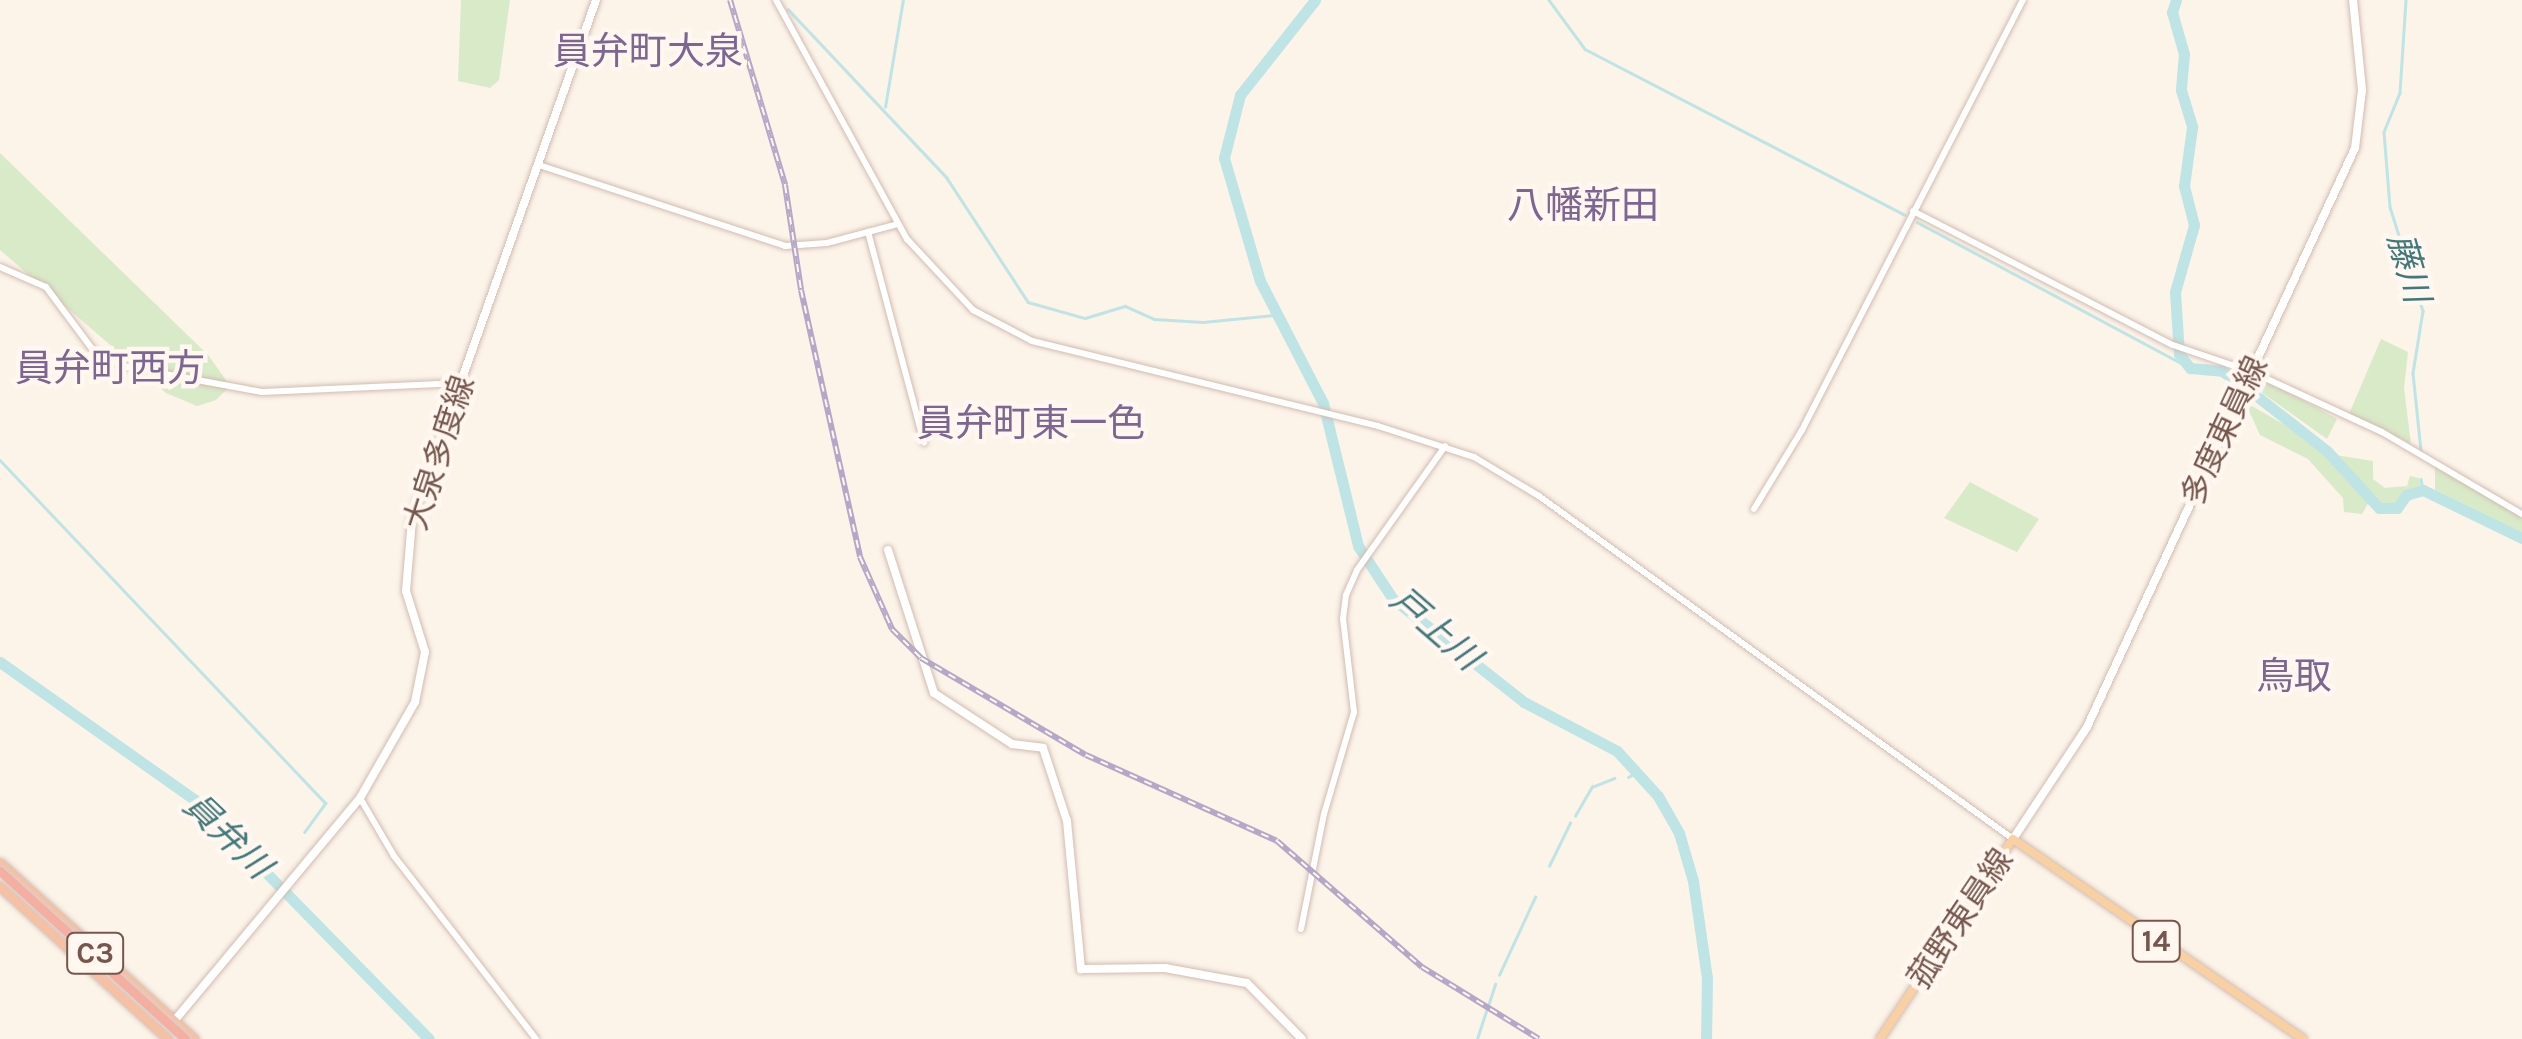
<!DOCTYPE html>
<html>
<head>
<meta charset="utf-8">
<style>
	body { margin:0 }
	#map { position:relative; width:2522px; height:1039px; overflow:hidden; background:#fcf3e9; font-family:Karla,"Noto Sans JP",sans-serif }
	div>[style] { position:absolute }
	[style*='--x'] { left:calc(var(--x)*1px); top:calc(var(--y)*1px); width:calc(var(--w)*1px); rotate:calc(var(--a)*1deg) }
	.green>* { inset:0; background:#d9eac8 }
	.stream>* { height:2.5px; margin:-1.25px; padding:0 1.25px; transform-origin:1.25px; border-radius:1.25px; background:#bee4e6 }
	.river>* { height:11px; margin:-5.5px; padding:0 5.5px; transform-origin:5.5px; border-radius:5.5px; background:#bee4e6 }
	.roads { filter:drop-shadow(0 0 2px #d1bcb1) drop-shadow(0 0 2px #d1bcb1) }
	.tertiary>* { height:6px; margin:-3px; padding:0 3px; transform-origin:3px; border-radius:3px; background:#fff }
	.secondary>* { height:8px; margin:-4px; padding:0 4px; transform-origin:4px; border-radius:4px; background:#fff }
	.primary>* { height:8px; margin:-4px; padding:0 4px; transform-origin:4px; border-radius:4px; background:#f8d0a4 }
	.trunk>* { height:9px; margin:-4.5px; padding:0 4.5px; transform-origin:4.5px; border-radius:4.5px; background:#f6c0a3 }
	.rail>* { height:6px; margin-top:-3px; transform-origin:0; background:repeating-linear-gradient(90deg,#fff7f0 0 8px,#b5a7c7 0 16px); box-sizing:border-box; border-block:2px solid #b5a7c7 }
	.bridges { filter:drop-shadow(0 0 2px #d9d0cd) drop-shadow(0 0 2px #d9d0cd) }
	.motorway-bridge>* { height:9px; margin:-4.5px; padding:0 4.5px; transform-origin:4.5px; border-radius:4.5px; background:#f4afa2 }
	span { translate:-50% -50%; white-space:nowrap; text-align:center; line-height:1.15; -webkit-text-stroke:9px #fff7f0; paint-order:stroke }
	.shield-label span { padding:2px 8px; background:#fff7f0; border:2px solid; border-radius:8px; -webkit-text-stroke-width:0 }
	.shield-label { font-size:30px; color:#77574d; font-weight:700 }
	.street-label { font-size:32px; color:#77574d }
	.water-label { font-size:35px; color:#40787b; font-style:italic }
	.quarter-label { font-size:38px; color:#7e6592 }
</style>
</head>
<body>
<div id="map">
	<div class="green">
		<div style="clip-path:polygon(461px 0,510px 0,499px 80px,490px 88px,458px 81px)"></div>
		<div style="clip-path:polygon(0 153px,209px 356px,230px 386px,216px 400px,197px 406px,166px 393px,0 250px)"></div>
		<div style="clip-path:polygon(2381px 339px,2408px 352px,2404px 388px,2411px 444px,2349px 414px)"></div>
		<div style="clip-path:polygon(2260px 376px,2337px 419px,2327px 439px,2254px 387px)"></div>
		<div style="clip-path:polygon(2245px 402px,2323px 447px,2370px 500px,2362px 514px,2344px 512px,2343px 498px,2308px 459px,2260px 435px)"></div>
		<div style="clip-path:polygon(2336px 455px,2373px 461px,2373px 479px,2385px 488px,2407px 486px,2410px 476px,2419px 478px,2421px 488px,2384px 510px)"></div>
		<div style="clip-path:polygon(2435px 466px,2522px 518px,2522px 533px,2435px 490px)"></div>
		<div style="clip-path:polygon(1970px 482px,2039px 519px,2017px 552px,1944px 518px)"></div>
	</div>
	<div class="stream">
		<div style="--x:1549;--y:0;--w:61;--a:53.7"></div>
		<div style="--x:1585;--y:49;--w:360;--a:27.4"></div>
		<div style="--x:2406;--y:0;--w:93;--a:93.7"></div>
		<div style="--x:2400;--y:93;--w:42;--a:112.3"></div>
		<div style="--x:2384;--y:132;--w:75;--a:85.4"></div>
		<div style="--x:2390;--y:207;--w:109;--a:72.4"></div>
		<div style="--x:2423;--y:311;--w:63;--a:99.2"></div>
		<div style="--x:2413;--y:373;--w:78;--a:84.1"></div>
		<div style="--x:788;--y:9;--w:232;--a:46.7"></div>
		<div style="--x:947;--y:178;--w:148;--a:56.8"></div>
		<div style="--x:1028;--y:302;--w:59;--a:15.7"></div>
		<div style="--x:1085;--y:318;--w:42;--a:-16.7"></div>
		<div style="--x:1125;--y:306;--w:32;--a:24"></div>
		<div style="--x:1154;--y:319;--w:49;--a:3.5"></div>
		<div style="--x:1203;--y:322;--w:72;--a:-5.6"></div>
		<div style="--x:885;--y:107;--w:109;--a:-80.5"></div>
		<div style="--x:1917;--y:222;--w:310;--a:28.1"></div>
		<div style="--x:0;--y:460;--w:473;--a:46.5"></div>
		<div style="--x:326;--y:803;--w:36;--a:126"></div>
		<div style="--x:2421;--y:479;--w:11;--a:80"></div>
		<div style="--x:1628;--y:777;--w:11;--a:-27"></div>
		<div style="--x:1575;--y:816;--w:34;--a:-60"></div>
		<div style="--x:1592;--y:787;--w:24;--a:-22"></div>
		<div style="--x:1549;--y:866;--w:48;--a:-64"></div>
		<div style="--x:1499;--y:975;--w:86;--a:-65.2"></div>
		<div style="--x:1488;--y:1006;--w:23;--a:-72"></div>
		<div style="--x:1477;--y:1039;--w:33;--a:-72"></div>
	</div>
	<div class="river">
		<div style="--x:1315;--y:0;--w:121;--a:128.3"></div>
		<div style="--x:1240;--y:95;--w:65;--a:104.3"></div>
		<div style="--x:1224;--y:158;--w:128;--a:73.7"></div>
		<div style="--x:1260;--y:281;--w:137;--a:62.7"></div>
		<div style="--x:1323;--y:403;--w:147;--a:76.2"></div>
		<div style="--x:1358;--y:546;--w:64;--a:56.6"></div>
		<div style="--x:1393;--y:599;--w:167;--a:38.2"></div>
		<div style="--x:1524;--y:702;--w:105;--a:27.8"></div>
		<div style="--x:1617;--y:751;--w:61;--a:47.7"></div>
		<div style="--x:1658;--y:796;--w:43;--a:60.4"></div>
		<div style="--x:1679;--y:833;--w:50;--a:73.7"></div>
		<div style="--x:1693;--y:881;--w:98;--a:81.8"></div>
		<div style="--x:1707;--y:978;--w:61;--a:90.9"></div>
		<div style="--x:2176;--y:0;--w:13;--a:108"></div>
		<div style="--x:2172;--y:12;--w:44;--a:74.1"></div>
		<div style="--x:2184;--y:54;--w:36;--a:95"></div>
		<div style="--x:2181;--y:90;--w:39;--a:73"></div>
		<div style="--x:2192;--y:127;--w:60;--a:97.7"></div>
		<div style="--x:2184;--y:186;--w:40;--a:75.6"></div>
		<div style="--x:2194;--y:225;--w:70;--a:105.8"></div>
		<div style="--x:2175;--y:292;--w:62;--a:86.3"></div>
		<div style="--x:2179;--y:354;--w:18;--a:52"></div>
		<div style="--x:2190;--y:368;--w:32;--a:5"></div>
		<div style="--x:2222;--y:371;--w:22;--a:34"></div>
		<div style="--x:2240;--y:383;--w:110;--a:38"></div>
		<div style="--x:2327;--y:451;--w:77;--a:47.6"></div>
		<div style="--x:2379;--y:508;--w:18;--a:0"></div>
		<div style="--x:2397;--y:508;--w:16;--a:-55"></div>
		<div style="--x:2406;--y:495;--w:18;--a:-16"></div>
		<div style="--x:2423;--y:490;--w:110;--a:25.9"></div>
		<div style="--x:0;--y:662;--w:239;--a:35.3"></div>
		<div style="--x:195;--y:800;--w:334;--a:45.6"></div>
	</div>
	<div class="roads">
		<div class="tertiary">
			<div style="--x:776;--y:0;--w:273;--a:61.3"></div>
			<div style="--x:907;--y:239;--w:97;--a:47.1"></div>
			<div style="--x:973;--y:310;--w:67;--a:27.7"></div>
			<div style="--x:1032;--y:341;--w:356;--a:13.8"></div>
			<div style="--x:1378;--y:426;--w:101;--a:17.9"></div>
			<div style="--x:1474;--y:457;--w:76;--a:31"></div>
			<div style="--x:1539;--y:496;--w:585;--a:35.89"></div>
			<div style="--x:542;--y:166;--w:256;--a:18.2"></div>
			<div style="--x:785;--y:246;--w:42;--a:-4.1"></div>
			<div style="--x:827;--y:243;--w:73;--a:-15"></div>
			<div style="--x:1913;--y:211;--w:292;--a:27.3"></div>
			<div style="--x:2173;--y:345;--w:83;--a:18.9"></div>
			<div style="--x:2252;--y:372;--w:143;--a:24.8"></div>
			<div style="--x:2382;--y:432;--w:162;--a:30.4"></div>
			<div style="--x:868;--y:232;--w:218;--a:75.1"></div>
			<div style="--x:0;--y:267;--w:50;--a:23.5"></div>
			<div style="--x:46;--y:287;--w:84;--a:53.3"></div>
			<div style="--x:96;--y:354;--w:34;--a:23"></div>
			<div style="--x:127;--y:367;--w:137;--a:10.5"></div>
			<div style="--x:262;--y:392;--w:199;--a:-2.6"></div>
			<div style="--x:1754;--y:509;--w:92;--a:-58.7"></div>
			<div style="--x:1802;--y:430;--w:483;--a:-62.8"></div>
			<div style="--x:360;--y:798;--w:67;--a:59.6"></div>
			<div style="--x:394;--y:856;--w:232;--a:52.2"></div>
			<div style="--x:1301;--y:929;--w:117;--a:-78.7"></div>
			<div style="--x:1324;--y:814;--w:106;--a:-73.6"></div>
			<div style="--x:1354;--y:712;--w:94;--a:-96.7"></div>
			<div style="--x:1343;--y:619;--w:24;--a:-83"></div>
			<div style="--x:1346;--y:595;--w:27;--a:-66"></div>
			<div style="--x:1357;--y:570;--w:152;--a:-54.6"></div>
		</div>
		<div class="secondary">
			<div style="--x:888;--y:550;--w:150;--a:72.2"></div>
			<div style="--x:934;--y:693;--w:93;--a:33.2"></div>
			<div style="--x:1012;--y:744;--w:31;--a:7"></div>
			<div style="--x:1043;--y:748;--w:77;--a:71.8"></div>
			<div style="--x:1067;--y:821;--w:149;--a:84.6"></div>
			<div style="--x:1081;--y:969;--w:84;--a:-0.7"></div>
			<div style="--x:1165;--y:968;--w:83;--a:10.4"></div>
			<div style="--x:1247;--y:983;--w:78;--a:45.5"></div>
			<div style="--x:2013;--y:839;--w:134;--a:-56.5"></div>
			<div style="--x:2087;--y:727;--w:638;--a:-65.16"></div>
			<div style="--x:2355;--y:148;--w:58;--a:-83.1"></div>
			<div style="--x:2362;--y:90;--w:90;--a:-95.7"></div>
			<div style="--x:175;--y:1020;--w:289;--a:-50.2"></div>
			<div style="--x:360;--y:798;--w:111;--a:-60.2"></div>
			<div style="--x:415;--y:702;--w:51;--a:-78.7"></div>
			<div style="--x:425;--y:652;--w:64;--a:-107.3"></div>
			<div style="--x:406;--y:591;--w:71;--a:-85.2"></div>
			<div style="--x:412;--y:520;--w:552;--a:-70.51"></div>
		</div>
		<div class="primary">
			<div style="--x:1880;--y:1039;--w:240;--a:-56.4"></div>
			<div style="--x:2013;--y:839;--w:352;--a:34.6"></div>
		</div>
		<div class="trunk">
			<div style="--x:0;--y:863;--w:262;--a:42.2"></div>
			<div style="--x:0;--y:886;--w:227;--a:42.3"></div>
		</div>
	</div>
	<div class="rail">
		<div style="--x:730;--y:0;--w:193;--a:73.4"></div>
		<div style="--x:785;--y:185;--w:106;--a:81.3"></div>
		<div style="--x:801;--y:290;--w:273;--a:77.5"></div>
		<div style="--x:860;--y:557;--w:79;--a:66"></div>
		<div style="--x:892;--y:629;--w:41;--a:45"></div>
		<div style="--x:921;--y:658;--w:191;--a:30.5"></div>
		<div style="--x:1086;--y:755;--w:209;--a:24.2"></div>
		<div style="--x:1277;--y:841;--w:192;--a:41"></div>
		<div style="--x:1422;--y:967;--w:137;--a:31.6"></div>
	</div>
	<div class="bridges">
		<div class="motorway-bridge">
			<div style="--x:0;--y:871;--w:250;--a:42.2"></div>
		</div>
	</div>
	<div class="shield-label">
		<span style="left:2156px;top:941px">14</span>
		<span style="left:95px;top:953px">C3</span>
	</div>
	<div class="street-label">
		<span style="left:2225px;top:431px;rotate:-65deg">多度東員線</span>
		<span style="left:440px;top:453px;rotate:-72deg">大泉多度線</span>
		<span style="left:1961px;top:919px;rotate:-56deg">菰野東員線</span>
	</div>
	<div class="water-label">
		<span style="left:2408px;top:268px;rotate:74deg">藤川</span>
		<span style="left:1435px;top:629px;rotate:41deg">戸上川</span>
		<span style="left:227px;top:836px;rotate:44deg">員弁川</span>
	</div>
	<div class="quarter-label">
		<span style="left:648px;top:52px">員弁町大泉</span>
		<span style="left:1583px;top:206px">八幡新田</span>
		<span style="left:110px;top:369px">員弁町西方</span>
		<span style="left:1031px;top:424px">員弁町東一色</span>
		<span style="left:2294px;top:677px">鳥取</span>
	</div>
</div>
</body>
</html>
